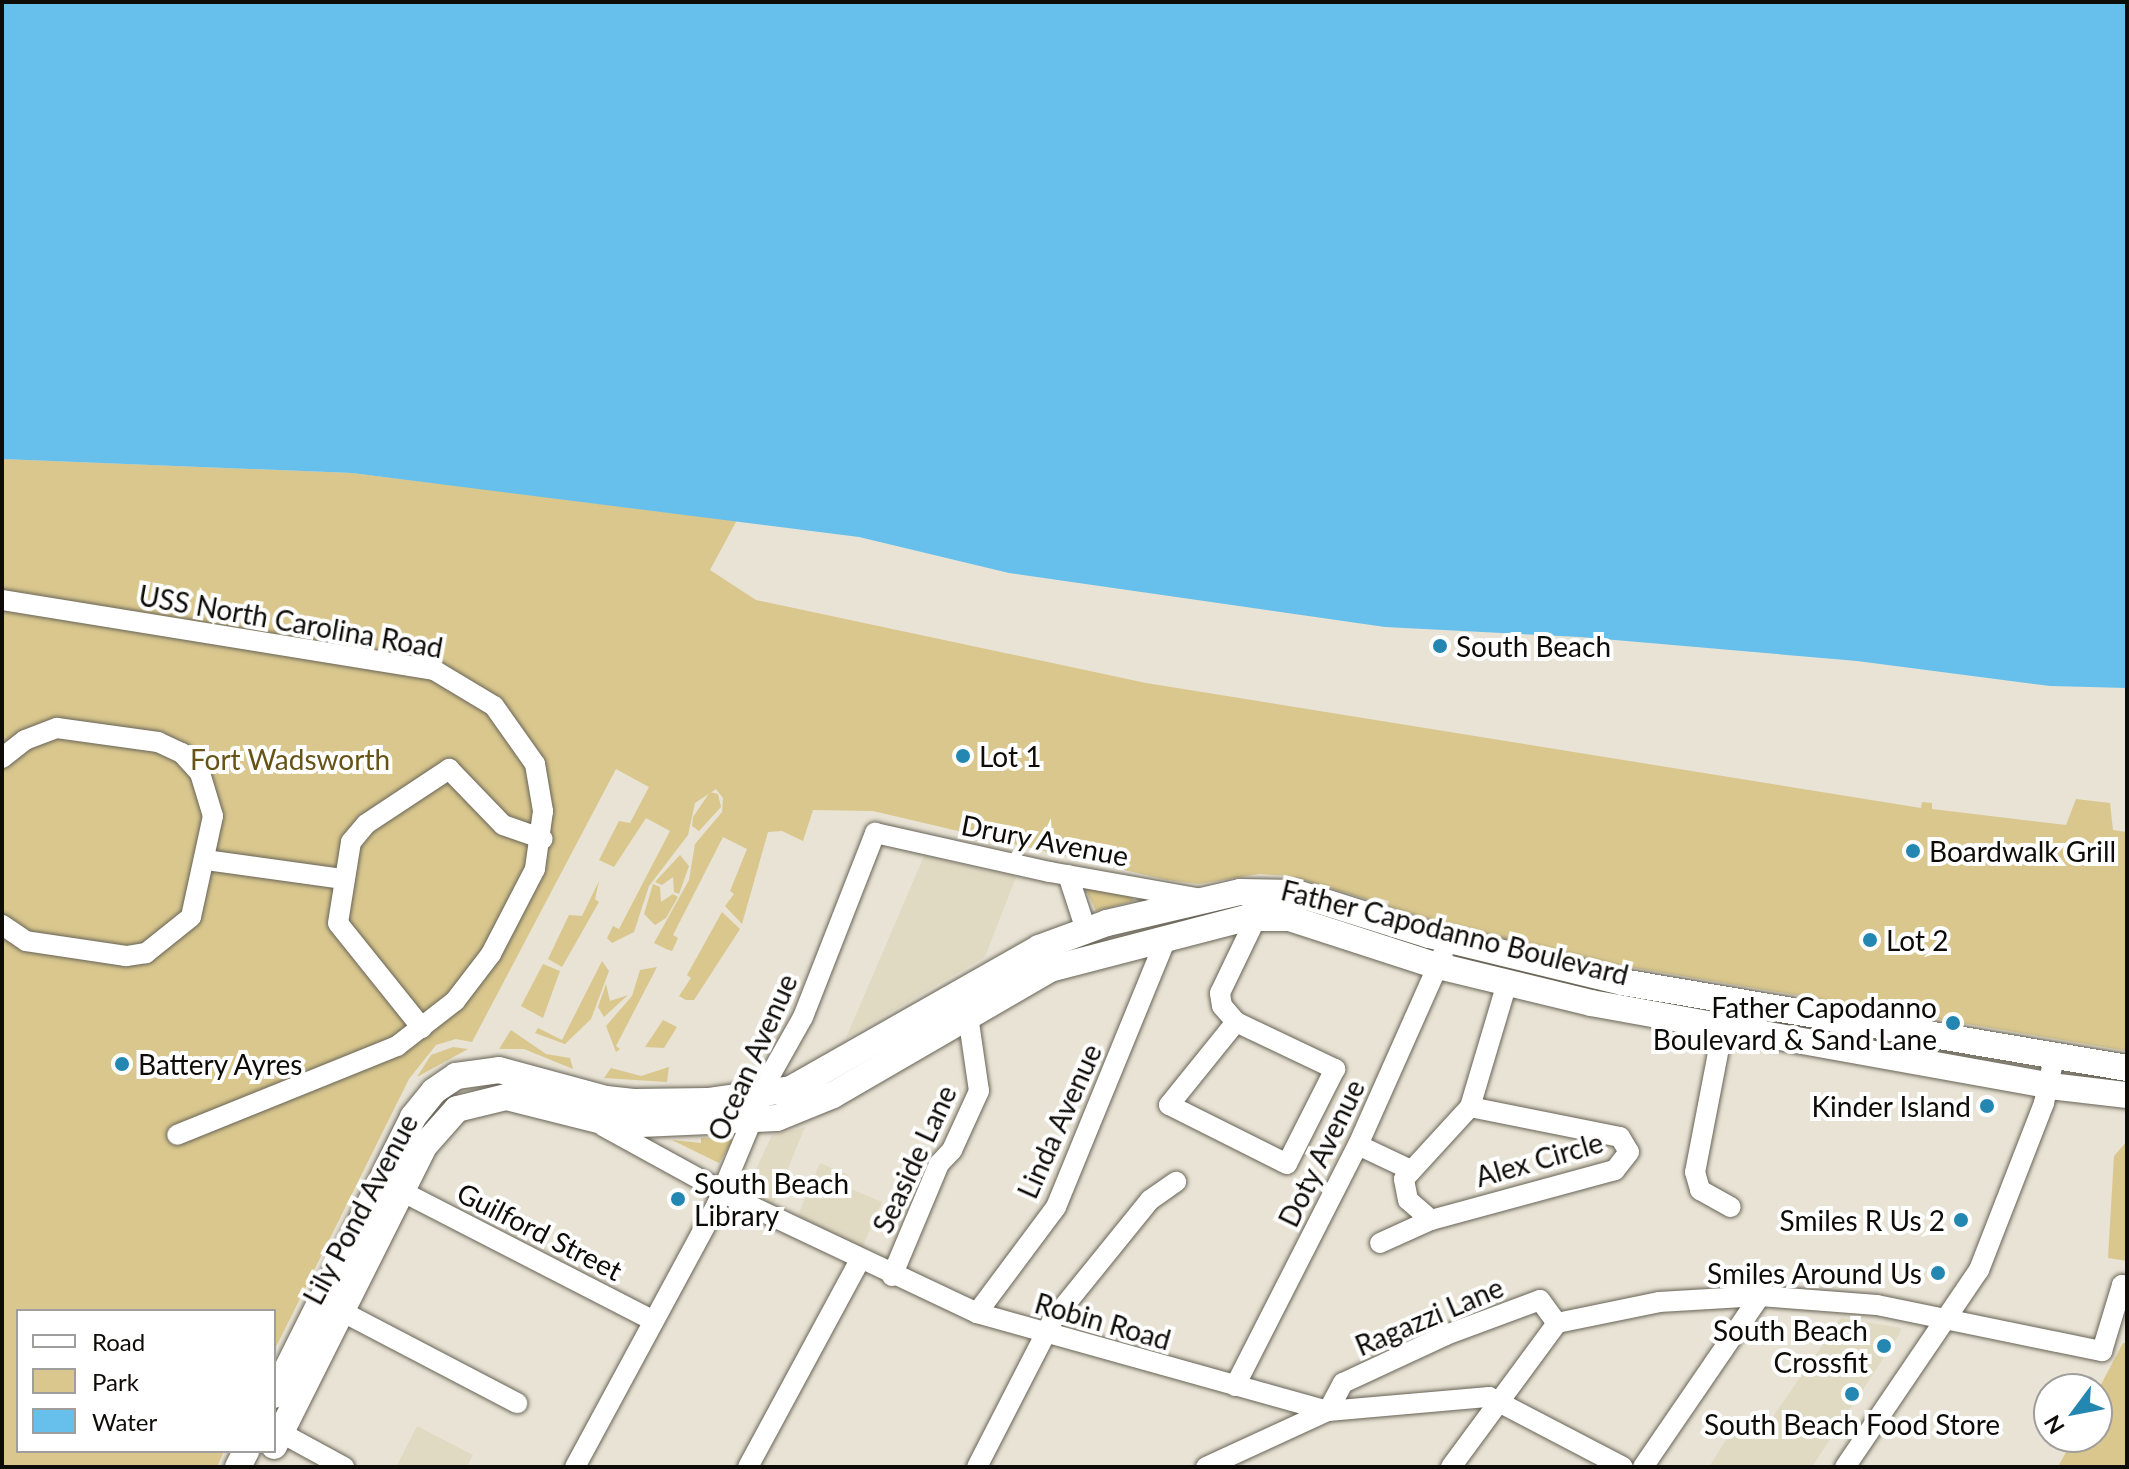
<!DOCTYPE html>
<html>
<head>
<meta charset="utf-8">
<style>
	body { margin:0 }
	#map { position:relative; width:2129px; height:1469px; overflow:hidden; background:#e8e3d4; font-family:Lato,sans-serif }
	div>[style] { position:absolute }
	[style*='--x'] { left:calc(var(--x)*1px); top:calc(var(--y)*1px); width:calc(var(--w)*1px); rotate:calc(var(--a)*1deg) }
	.built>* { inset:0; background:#e1dac3 }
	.green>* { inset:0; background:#d9c78e }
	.water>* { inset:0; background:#67c0eb }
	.roads { filter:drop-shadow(0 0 2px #676356) drop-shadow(0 0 2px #676356) }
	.minor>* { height:20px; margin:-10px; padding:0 10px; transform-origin:10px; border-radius:10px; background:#fff }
	.major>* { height:26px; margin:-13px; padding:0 13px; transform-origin:13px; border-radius:13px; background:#fff }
	.dots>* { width:22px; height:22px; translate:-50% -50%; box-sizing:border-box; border:4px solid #fff; border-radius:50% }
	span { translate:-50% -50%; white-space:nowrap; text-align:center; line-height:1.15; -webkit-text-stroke:8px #fff; paint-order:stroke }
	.street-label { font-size:28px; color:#0e0c08 }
	.poi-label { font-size:28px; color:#0e0c08 }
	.left { translate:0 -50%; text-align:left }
	.right { translate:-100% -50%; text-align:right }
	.park-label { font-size:28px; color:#665417 }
	.frame { position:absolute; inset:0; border:4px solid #0e0c08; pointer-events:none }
	.legend { position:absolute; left:16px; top:1309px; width:260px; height:144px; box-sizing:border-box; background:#fff; border:2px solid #9f9e9c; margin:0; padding:10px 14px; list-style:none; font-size:24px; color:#0e0c08 }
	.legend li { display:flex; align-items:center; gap:16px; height:40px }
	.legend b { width:40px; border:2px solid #9f9e9c }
	.north { position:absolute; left:2033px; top:1373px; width:80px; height:80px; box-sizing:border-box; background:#fff; border:2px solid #9f9e9c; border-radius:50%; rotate:238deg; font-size:22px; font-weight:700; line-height:32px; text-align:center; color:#0e0c08 }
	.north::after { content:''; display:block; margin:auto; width:28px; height:36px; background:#2387b1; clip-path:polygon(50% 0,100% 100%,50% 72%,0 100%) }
</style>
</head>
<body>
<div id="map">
	<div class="built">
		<div style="clip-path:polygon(924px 856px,1016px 877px,985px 957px,846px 1038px)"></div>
		<div style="clip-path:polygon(805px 1127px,773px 1205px,746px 1190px,772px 1135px)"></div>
		<div style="clip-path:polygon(820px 1163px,848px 1175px,845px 1182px,851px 1189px,882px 1202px,862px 1248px,798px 1215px)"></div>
		<div style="clip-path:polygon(1841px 1318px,1901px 1328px,1900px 1333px,1812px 1467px,1709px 1467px,1733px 1429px,1757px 1440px)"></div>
		<div style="clip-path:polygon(417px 1426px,473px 1455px,467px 1467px,396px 1467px)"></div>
	</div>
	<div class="green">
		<div style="clip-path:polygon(2px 459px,352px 473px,737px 520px,710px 570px,756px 600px,1146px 683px,1921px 808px,1922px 802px,1932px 803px,1932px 809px,2066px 825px,2076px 799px,2110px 803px,2113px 830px,2127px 832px,2127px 1051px,1612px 964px,1450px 926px,1388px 906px,1389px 901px,1375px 897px,1369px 900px,1291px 876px,1259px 874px,1199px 884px,1167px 880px,873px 811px,813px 810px,803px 841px,782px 831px,768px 832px,742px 924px,725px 906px,734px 894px,730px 891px,747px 849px,723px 837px,673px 935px,678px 938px,672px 951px,666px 949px,654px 943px,689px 880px,695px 844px,722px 812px,723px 798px,716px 789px,695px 803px,688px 835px,649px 886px,634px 932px,612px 943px,607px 938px,613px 926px,619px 929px,670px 831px,646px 818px,614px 867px,599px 860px,619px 821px,630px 823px,649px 787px,616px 769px,472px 1042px,456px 1039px,436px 1045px,409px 1079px,274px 1351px,274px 1311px,18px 1311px,18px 1451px,224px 1451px,217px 1467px,2px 1467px)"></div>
		<div style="clip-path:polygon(710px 792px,718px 794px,721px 807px,699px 831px,692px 826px,693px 817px)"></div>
		<div style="clip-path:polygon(680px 855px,689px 866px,679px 894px,674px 892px,673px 877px,662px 885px,655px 882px)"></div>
		<div style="clip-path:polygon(599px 881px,595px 899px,599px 902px,562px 967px,548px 959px,569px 915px,582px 916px)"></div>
		<div style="clip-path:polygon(653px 884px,660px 887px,661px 902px,673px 894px,678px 897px,666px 918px,655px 925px,644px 914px)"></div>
		<div style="clip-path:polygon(1085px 888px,1132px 897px,1134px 901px,1096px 911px)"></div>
		<div style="clip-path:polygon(722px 912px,740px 929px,694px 1000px,686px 1000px,679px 996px,691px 978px,687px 975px)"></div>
		<div style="clip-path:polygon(1462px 955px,1826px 1028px,1826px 1031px,1621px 999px)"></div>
		<div style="clip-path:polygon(602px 961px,609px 971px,591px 1019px,565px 1044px,535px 1033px,538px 1028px,562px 1040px)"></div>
		<div style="clip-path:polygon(543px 964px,560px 971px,543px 1018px,521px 1006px)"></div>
		<div style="clip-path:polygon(657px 967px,616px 1046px,620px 1049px,616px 1052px,606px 1026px,632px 996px,640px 970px)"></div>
		<div style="clip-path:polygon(606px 984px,610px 1001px,628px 995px,604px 1017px,598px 1007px)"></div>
		<div style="clip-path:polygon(663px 1020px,677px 1027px,664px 1048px,645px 1047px)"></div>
		<div style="clip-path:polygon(511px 1030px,546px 1054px,570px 1058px,573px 1069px,524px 1049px,499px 1049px)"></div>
		<div style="clip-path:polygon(453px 1047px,468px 1049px,417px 1077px,431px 1055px)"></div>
		<div style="clip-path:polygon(669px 1067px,667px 1082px,604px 1078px,611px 1068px,641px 1076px)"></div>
		<div style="clip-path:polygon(728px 1137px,733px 1140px,719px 1163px,672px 1140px,701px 1143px,701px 1138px)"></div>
		<div style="clip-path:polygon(2127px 1141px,2127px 1261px,2108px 1258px,2114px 1156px)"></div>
		<div style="clip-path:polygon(2123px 1343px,2127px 1343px,2127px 1467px,2058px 1467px,2074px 1437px,2097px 1437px,2097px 1392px)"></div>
	</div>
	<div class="water">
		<div style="clip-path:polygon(2px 2px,2127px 2px,2127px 688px,2050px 686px,1857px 661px,1580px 637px,1385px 627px,1009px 573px,859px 537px,352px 473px,2px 459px)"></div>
	</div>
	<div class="roads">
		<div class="minor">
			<div style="--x:2;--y:600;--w:438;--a:9.2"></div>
			<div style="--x:434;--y:670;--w:70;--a:31"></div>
			<div style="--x:494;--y:706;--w:71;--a:54.7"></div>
			<div style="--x:535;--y:764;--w:48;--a:80.3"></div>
			<div style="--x:543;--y:811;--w:59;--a:97.9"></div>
			<div style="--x:535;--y:869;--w:96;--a:117.4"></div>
			<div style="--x:491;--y:954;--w:59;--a:127.5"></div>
			<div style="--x:455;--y:1001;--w:73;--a:142.2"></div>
			<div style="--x:397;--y:1046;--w:237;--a:158"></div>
			<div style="--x:2;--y:758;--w:29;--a:-38"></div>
			<div style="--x:25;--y:740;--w:34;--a:-21"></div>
			<div style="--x:57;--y:728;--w:102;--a:7.9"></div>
			<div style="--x:158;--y:742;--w:26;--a:25"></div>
			<div style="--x:182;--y:753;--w:27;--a:48"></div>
			<div style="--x:200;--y:773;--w:45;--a:73.2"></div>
			<div style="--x:213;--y:816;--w:103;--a:102.3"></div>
			<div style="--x:191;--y:917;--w:58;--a:141.3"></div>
			<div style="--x:146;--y:953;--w:20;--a:171"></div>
			<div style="--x:126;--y:956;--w:101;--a:-171.5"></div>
			<div style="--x:26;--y:941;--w:29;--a:-146"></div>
			<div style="--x:206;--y:860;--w:138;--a:7.9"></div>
			<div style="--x:1068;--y:875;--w:58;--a:71.9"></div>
			<div style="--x:1236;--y:1022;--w:110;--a:25.4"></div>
			<div style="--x:1335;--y:1069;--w:106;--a:116.8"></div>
			<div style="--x:1287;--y:1164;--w:132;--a:-153.4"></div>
			<div style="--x:1169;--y:1105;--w:107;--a:-51.1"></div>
			<div style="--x:1236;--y:1022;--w:21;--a:-131"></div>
			<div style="--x:1222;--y:1006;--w:13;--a:-99"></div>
			<div style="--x:1220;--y:993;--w:85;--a:-64.3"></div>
			<div style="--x:1723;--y:1027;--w:148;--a:100.9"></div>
			<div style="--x:1695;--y:1172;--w:19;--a:74"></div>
			<div style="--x:1700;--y:1190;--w:35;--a:29"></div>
			<div style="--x:422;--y:1028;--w:134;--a:-128.7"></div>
			<div style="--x:338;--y:923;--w:82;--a:-80.9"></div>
			<div style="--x:351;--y:842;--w:23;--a:-50"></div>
			<div style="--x:366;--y:824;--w:100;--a:-33.5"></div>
			<div style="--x:449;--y:769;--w:78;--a:46"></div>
			<div style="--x:503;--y:825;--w:42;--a:19.3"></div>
			<div style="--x:1470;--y:1107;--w:153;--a:11.3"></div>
			<div style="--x:1620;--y:1137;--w:17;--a:59"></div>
			<div style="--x:1629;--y:1152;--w:23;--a:128"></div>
			<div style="--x:1615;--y:1170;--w:191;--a:164.8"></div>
			<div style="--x:1431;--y:1220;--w:30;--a:-139"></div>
			<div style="--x:1408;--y:1200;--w:21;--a:-101"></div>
			<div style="--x:1404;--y:1179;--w:98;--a:-47.5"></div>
			<div style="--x:1470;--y:1107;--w:129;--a:-73.4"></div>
			<div style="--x:603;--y:1126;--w:152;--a:28.8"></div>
			<div style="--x:736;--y:1199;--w:267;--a:25.3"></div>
			<div style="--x:977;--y:1313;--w:364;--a:15.6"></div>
			<div style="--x:1328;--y:1411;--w:162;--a:-5"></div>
			<div style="--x:1489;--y:1397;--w:151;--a:27.6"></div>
			<div style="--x:1358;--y:1145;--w:59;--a:25.3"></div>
			<div style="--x:401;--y:1191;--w:284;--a:27.2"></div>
			<div style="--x:1380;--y:1243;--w:56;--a:-24.3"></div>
			<div style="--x:892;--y:1276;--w:121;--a:-67.2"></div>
			<div style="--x:939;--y:1164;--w:19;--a:-47"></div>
			<div style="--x:952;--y:1150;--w:65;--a:-65.4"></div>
			<div style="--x:979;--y:1091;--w:76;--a:-98.3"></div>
			<div style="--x:341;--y:1311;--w:199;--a:27.6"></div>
			<div style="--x:977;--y:1313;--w:132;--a:-53.3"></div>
			<div style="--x:1056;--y:1207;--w:293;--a:-67.7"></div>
			<div style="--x:1557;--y:1323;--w:104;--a:-11.6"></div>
			<div style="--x:1659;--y:1302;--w:101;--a:-3.4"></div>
			<div style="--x:1760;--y:1296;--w:117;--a:4.4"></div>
			<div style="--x:1877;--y:1305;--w:230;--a:11.6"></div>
			<div style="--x:2102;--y:1351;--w:69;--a:-73.1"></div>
			<div style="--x:2122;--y:1285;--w:5;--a:11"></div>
			<div style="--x:1235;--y:1386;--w:271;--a:-63"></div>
			<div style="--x:1358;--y:1145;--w:209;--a:-66"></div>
			<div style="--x:274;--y:1429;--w:80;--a:28.5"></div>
			<div style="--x:575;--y:1467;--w:299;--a:-61.6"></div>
			<div style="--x:717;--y:1204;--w:143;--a:-67.4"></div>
			<div style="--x:772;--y:1072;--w:63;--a:-60.6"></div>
			<div style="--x:803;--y:1017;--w:198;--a:-68.6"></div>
			<div style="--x:875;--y:833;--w:179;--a:12.6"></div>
			<div style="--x:1050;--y:872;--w:153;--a:10.1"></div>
			<div style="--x:748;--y:1467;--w:235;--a:-61.6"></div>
			<div style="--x:977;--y:1467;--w:164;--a:-62.8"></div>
			<div style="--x:1052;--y:1321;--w:156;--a:-51"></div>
			<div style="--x:1150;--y:1200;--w:32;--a:-35"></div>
			<div style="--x:1206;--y:1467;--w:134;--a:-24.7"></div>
			<div style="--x:1328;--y:1411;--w:32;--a:-62"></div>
			<div style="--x:1343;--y:1383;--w:114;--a:-25"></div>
			<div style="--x:1446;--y:1335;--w:100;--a:-20.4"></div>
			<div style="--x:1540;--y:1300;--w:29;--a:54"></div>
			<div style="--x:1451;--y:1467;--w:179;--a:-53.6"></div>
			<div style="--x:1643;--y:1467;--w:207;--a:-55.6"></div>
			<div style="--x:1845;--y:1467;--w:238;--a:-55.8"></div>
			<div style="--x:1979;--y:1270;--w:179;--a:-68.7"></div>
			<div style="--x:2044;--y:1103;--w:46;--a:-77.5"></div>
		</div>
		<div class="major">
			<div style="--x:274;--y:1395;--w:311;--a:-63.4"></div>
			<div style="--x:413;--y:1117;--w:33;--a:-51"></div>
			<div style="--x:434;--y:1091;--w:27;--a:-34"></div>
			<div style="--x:456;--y:1076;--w:43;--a:-7.9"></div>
			<div style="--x:499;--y:1070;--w:111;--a:15.2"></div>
			<div style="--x:606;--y:1099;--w:30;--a:6"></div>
			<div style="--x:636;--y:1102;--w:72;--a:-0.8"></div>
			<div style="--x:708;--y:1101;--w:84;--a:-8.2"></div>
			<div style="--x:791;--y:1089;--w:285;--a:-29.6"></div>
			<div style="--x:1039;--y:948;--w:72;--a:-20.2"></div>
			<div style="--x:1107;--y:923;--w:137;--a:-13.1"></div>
			<div style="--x:1240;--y:892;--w:56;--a:1"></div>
			<div style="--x:1296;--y:893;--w:139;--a:17.5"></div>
			<div style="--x:1429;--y:935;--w:199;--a:13.7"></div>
			<div style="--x:1622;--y:982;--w:512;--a:9.66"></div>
			<div style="--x:274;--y:1446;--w:337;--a:-63.4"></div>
			<div style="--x:425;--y:1145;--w:48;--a:-48.4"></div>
			<div style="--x:457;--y:1109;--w:50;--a:-13.8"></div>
			<div style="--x:506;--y:1097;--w:115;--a:14"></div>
			<div style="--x:618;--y:1125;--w:159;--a:-2.5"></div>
			<div style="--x:777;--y:1118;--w:61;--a:-22.3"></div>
			<div style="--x:833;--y:1095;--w:251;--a:-30.1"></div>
			<div style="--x:1050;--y:969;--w:203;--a:-14.6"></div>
			<div style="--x:1246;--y:918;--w:43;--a:0"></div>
			<div style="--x:1289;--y:918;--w:157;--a:17.9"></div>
			<div style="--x:1438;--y:966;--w:157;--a:13.6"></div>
			<div style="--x:1591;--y:1003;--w:466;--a:10.2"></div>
			<div style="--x:2050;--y:1086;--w:78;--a:6.7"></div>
			<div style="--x:238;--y:1467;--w:18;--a:-63"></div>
		</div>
	</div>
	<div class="dots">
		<div style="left:1440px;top:646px;background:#2387b1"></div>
		<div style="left:963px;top:756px;background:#2387b1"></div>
		<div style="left:1913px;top:851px;background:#2387b1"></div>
		<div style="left:1870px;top:940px;background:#2387b1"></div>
		<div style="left:1953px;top:1023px;background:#2387b1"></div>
		<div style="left:122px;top:1064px;background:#2387b1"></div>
		<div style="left:1987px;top:1106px;background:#2387b1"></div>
		<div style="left:678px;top:1199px;background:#2387b1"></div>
		<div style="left:1961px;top:1220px;background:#2387b1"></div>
		<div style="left:1938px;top:1273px;background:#2387b1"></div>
		<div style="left:1884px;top:1346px;background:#2387b1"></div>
		<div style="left:1852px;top:1394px;background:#2387b1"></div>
	</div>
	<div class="street-label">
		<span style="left:291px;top:621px;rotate:10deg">USS North Carolina Road</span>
		<span style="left:1045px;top:840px;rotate:11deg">Drury Avenue</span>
		<span style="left:1455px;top:932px;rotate:14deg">Father Capodanno Boulevard</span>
		<span style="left:752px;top:1057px;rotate:-66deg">Ocean Avenue</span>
		<span style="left:1059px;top:1121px;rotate:-66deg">Linda Avenue</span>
		<span style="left:1321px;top:1153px;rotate:-64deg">Doty Avenue</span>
		<span style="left:914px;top:1159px;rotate:-65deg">Seaside Lane</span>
		<span style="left:1539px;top:1159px;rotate:-16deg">Alex Circle</span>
		<span style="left:360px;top:1209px;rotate:-62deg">Lily Pond Avenue</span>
		<span style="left:540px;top:1231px;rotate:27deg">Guilford Street</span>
		<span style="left:1429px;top:1316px;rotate:-23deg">Ragazzi Lane</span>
		<span style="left:1103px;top:1321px;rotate:16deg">Robin Road</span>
	</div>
	<div class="poi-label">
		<span class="left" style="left:1456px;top:646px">South Beach</span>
		<span class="left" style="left:979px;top:756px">Lot 1</span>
		<span class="left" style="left:1929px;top:851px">Boardwalk Grill</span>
		<span class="left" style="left:1886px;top:940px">Lot 2</span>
		<span class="right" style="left:1937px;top:1023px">Father Capodanno<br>Boulevard &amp; Sand Lane</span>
		<span class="left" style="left:138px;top:1064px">Battery Ayres</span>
		<span class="right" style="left:1971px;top:1106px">Kinder Island</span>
		<span class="left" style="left:694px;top:1199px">South Beach<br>Library</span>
		<span class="right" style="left:1945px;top:1220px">Smiles R Us 2</span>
		<span class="right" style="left:1922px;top:1273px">Smiles Around Us</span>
		<span class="right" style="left:1868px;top:1346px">South Beach<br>Crossfit</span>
		<span style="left:1852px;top:1424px">South Beach Food Store</span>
	</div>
	<div class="park-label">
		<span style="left:290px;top:759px">Fort Wadsworth</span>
	</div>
	<div class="frame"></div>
	<ul class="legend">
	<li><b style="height:10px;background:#fff"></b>Road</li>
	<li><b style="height:22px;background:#d9c78e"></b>Park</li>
	<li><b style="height:22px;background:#67c0eb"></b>Water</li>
	</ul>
	<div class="north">N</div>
</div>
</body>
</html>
